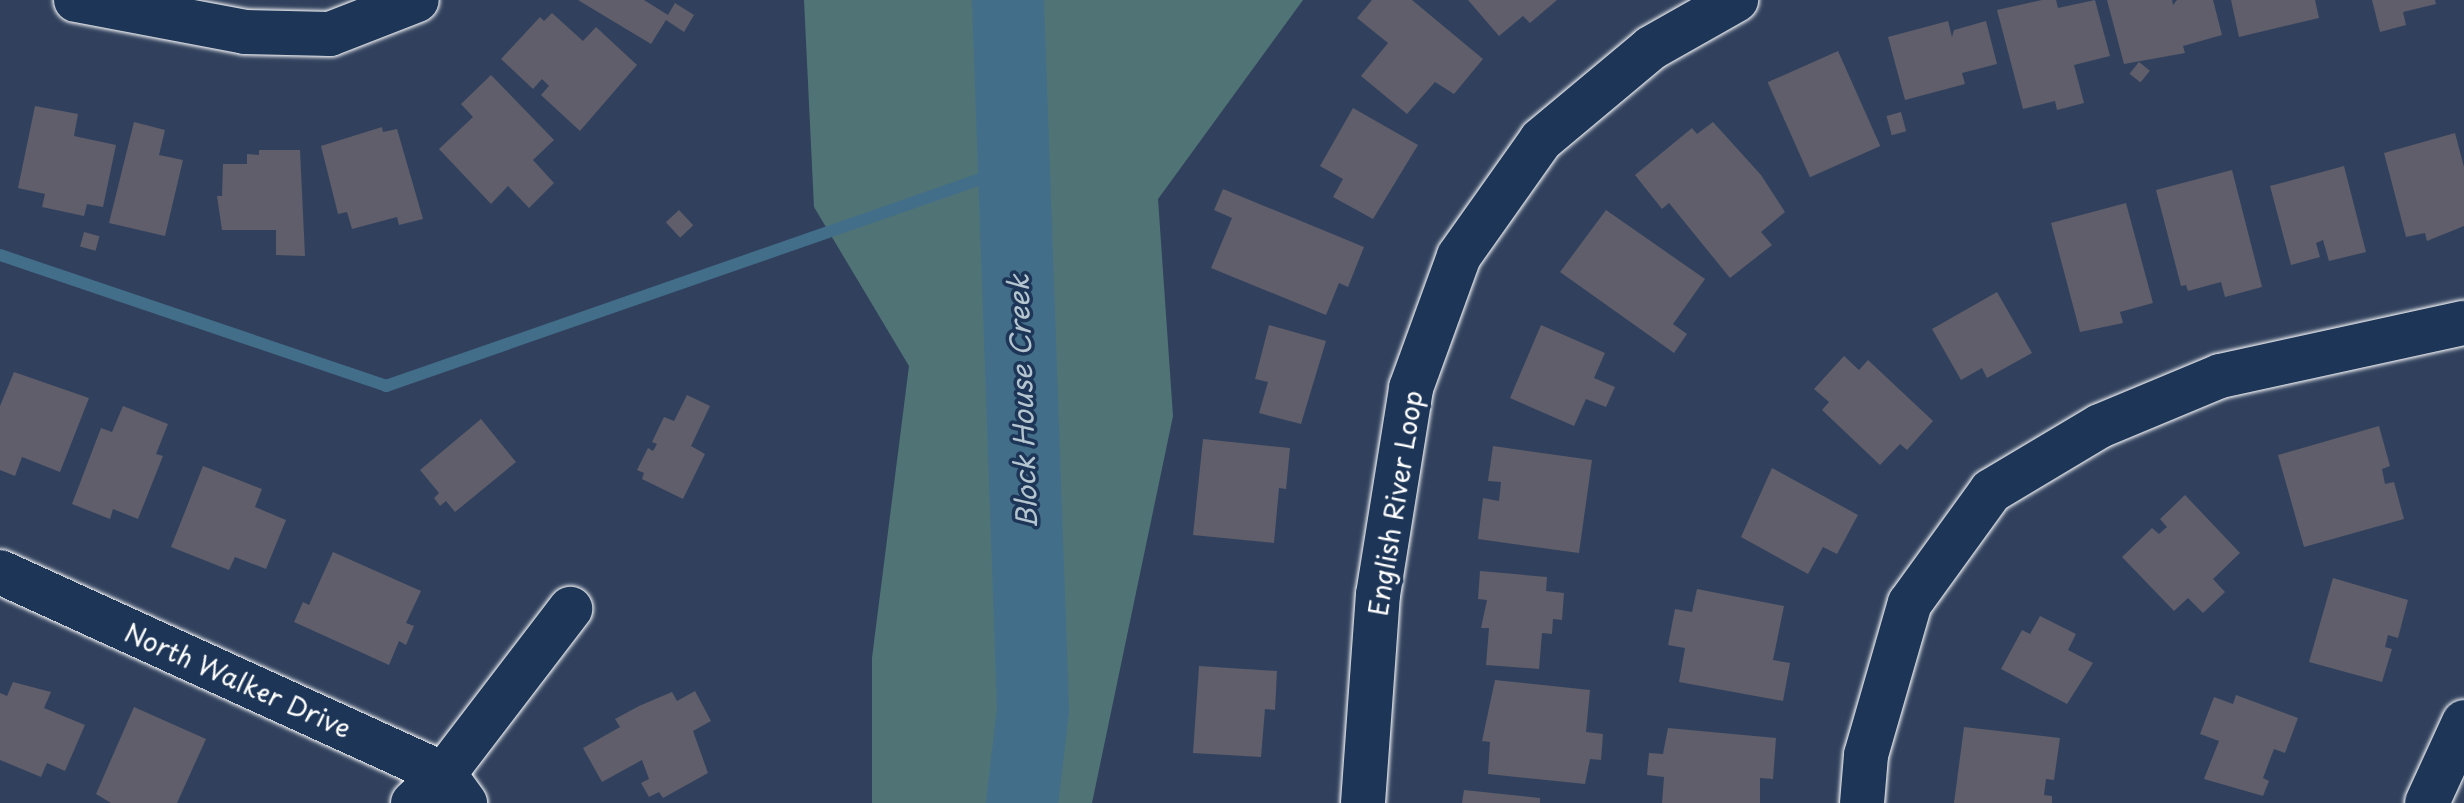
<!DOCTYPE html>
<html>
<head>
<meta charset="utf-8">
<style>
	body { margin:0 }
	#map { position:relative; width:2464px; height:803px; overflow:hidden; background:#31415d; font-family:"Playpen Sans",sans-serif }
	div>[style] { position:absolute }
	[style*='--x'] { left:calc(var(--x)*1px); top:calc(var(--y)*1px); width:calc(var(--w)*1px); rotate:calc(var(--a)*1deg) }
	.green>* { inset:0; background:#507475 }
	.stream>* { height:12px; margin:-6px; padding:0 6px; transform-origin:6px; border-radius:6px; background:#436e8a }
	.river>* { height:72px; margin:-36px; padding:0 36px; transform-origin:36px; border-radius:36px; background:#436e8a }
	.building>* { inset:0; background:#5f5e6a; transform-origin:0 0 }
	.roads { filter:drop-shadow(0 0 2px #fff) drop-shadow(0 0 2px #fff) }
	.minor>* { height:44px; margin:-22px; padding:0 22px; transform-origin:22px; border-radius:22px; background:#1d3557 }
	span { translate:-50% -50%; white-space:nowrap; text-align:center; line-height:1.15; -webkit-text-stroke:7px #1d3557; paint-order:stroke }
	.street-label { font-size:26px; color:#fff }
	.water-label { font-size:28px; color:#b4c5d0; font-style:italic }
</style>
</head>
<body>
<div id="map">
	<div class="green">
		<div style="clip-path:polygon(804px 0,1303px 0,1158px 199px,1173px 416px,1092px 803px,872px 803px,872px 658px,909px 366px,814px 207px)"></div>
	</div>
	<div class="stream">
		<div style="--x:0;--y:255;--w:408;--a:18.7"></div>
		<div style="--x:386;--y:386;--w:663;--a:-19.2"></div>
	</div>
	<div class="river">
		<div style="--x:1008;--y:0;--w:710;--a:87.98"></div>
		<div style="--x:1033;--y:710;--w:94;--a:96.7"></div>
	</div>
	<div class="building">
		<div style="clip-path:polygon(578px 0,644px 0,668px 15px,675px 3px,694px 15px,684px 32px,666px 20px,651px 44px)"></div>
		<div style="clip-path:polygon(1372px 0,1412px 0,1483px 59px,1454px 94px,1435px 82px,1407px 114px,1361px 76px,1388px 43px,1357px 18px)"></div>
		<div style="clip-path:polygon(1468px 0,1557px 0,1530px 23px,1523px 16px,1499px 36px)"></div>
		<div style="clip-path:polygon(2042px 0,2056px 0,2058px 8px,2095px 0,2110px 56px,2074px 65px,2084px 103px,2057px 110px,2055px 101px,2023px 109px,1997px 10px)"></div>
		<div style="clip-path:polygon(2107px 0,2172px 0,2173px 5px,2177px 0,2213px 0,2222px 35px,2183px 46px,2185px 53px,2124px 64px)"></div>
		<div style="clip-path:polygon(2231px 0,2315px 0,2319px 18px,2239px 37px)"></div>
		<div style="clip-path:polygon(2372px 0,2435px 0,2436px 4px,2403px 12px,2406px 25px,2380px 32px)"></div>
		<div style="clip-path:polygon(552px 13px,583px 41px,596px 27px,637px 65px,580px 131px,541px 95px,549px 86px,542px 79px,533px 89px,501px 59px,540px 17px,544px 21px)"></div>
		<div style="clip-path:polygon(1948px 21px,1952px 37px,1954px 30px,1986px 21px,1997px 64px,1962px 73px,1965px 84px,1905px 100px,1888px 37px)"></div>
		<div style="left:1838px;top:51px;width:104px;height:77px;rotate:66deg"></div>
		<div style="left:2139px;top:62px;width:14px;height:15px;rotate:39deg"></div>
		<div style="clip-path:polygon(491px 75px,554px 140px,533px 160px,554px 183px,529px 208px,508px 186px,491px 204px,439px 149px,473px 117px,461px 104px)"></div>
		<div style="clip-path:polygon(35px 106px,78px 114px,74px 136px,116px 145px,103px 207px,87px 204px,84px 216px,42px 207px,45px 194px,18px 188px)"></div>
		<div style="clip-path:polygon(1353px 108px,1418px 145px,1373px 219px,1333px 197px,1343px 179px,1320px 166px)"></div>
		<div style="left:1901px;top:112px;width:20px;height:15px;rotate:75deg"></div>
		<div style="clip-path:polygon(134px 122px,165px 130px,159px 155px,183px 160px,165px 236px,109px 223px)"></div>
		<div style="clip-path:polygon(1713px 122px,1761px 175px,1785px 212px,1761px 232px,1772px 245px,1730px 278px,1669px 203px,1662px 209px,1635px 175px,1692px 128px,1697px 134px)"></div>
		<div style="clip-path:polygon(382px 127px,383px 132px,397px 129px,423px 219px,399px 225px,397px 217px,352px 229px,347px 212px,338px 214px,321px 146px)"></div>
		<div style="clip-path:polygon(2455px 133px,2464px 167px,2464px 226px,2427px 241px,2425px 233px,2406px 237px,2384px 153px)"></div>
		<div style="clip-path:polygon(259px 150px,300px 150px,305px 256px,276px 255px,276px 230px,222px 230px,217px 196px,222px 196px,223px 164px,247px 164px,247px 154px,259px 155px)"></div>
		<div style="clip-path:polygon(2344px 166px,2366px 252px,2329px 261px,2323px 240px,2316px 243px,2320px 257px,2291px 265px,2270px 186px)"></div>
		<div style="clip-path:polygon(2232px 170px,2262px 287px,2225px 297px,2221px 282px,2188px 291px,2186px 285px,2181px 286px,2156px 190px)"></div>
		<div style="clip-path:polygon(1223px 189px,1364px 247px,1348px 287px,1339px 283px,1326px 315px,1211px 268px,1232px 218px,1214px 210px)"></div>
		<div style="clip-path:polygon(2126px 203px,2153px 303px,2120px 312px,2123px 323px,2080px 332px,2051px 223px)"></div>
		<div style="left:679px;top:210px;width:21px;height:18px;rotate:47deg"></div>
		<div style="clip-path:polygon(1606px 210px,1705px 279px,1673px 324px,1687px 334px,1674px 353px,1560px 272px)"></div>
		<div style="left:84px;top:232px;width:16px;height:15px;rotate:15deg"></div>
		<div style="clip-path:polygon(1997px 292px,2032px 353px,1987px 378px,1982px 368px,1961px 380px,1932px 329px)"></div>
		<div style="clip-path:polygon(1269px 325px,1326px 341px,1301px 424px,1259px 413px,1268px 382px,1255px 379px)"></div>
		<div style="clip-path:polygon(1541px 325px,1605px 353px,1594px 378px,1615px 387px,1606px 407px,1586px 399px,1574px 426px,1510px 398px)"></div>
		<div style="clip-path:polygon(1844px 356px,1859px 370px,1868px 360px,1933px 421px,1907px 450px,1900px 444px,1880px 465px,1822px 410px,1829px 402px,1814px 389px)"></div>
		<div style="clip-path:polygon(14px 372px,89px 398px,60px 472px,22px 457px,15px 476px,0 470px,0 406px)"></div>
		<div style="clip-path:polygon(687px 395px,710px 406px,691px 446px,705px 454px,683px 499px,642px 479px,644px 473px,637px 470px,648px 448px,653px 451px,657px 444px,652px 442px,664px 417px,674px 421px)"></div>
		<div style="clip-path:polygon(123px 406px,168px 424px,156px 454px,163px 456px,138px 519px,113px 509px,110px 519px,72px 504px,101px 428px,112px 432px)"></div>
		<div style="clip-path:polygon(481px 419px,516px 462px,455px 512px,446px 501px,440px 506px,434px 498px,439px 493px,420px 470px)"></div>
		<div style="clip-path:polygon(2379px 426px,2390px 466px,2382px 469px,2385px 484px,2394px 482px,2404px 519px,2304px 547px,2278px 455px)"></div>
		<div style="clip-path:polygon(1203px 439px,1290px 448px,1286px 489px,1279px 488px,1274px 543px,1193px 535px)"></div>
		<div style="clip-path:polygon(1493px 446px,1592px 460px,1579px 553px,1478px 539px,1483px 498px,1499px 501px,1501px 482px,1488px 481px)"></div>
		<div style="clip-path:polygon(203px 466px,262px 489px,255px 507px,286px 520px,266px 569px,235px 557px,229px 570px,171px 547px)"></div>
		<div style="clip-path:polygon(1772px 468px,1858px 515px,1837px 554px,1823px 547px,1808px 574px,1741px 537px)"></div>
		<div style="clip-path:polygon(2185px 495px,2240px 553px,2213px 579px,2225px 592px,2203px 613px,2188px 598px,2174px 611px,2122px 557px,2152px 528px,2159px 534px,2167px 527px,2160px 519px)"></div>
		<div style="clip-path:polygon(333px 552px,421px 591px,406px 623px,414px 626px,406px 645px,399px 641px,389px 665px,294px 622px,303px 602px,309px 605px)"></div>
		<div style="clip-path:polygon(1480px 571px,1547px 577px,1546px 591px,1564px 593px,1562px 620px,1553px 619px,1552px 634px,1542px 633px,1539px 669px,1486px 665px,1489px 628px,1481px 628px,1487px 600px,1478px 599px)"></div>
		<div style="clip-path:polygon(2333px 578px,2408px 600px,2398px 638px,2388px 635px,2385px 647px,2392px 649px,2382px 682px,2309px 662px)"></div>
		<div style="clip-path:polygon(1697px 589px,1784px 606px,1773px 660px,1790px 663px,1783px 701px,1679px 682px,1685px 648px,1668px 645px,1675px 609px,1692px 612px)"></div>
		<div style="clip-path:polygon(2040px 616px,2076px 634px,2068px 650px,2093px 663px,2067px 704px,2001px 669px,2022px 630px,2030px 634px)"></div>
		<div style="clip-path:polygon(1199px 666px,1277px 671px,1275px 710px,1265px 709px,1261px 757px,1193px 753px)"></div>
		<div style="clip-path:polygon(1495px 680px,1590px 690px,1586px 732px,1603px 734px,1601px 760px,1590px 759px,1585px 784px,1488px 774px,1490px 742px,1482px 741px)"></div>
		<div style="clip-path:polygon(13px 682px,51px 692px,44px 708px,85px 725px,65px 771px,47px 763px,41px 777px,0 760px,0 693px,7px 696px)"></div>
		<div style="clip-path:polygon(695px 691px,711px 721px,693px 731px,708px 773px,663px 798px,659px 792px,649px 797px,641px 783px,649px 779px,642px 760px,602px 782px,583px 748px,620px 727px,615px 719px,639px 706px,672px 692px,677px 701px)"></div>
		<div style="clip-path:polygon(2236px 695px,2298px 718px,2285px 753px,2274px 749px,2263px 778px,2269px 781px,2263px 796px,2204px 779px,2219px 741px,2200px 734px,2214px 697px,2233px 704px)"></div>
		<div style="clip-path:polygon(134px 707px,206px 739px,177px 803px,111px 803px,96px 794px)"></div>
		<div style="clip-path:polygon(1964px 727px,2060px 738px,2054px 780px,2046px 779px,2044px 795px,2052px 796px,2052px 803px,1954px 803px)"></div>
		<div style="clip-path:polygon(1668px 728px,1776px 738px,1773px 779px,1760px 778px,1760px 803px,1662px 803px,1664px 777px,1647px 775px,1649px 753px,1663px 754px)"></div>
		<div style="clip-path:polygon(1464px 790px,1540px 798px,1540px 803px,1462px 803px)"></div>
	</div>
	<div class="roads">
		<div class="minor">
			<div style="--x:76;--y:0;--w:172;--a:10.7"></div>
			<div style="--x:245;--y:32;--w:85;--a:1.3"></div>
			<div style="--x:330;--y:34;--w:93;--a:-21.3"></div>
			<div style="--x:0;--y:572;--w:488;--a:24.5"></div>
			<div style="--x:444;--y:774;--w:36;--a:54"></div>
			<div style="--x:413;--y:803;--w:42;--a:-43.1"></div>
			<div style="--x:444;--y:774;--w:208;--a:-52.6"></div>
			<div style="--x:1363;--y:803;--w:209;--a:-85.9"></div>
			<div style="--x:1378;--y:595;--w:210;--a:-80.9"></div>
			<div style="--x:1411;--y:388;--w:140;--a:-70"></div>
			<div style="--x:1459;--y:256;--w:142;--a:-54.7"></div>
			<div style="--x:1541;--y:140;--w:143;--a:-39.9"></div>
			<div style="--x:1651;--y:48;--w:98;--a:-29.5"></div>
			<div style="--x:1862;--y:803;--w:48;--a:-85.2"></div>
			<div style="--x:1866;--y:755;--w:158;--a:-73.9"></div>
			<div style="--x:1910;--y:603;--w:138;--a:-54.1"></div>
			<div style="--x:1991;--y:491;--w:127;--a:-30.8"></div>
			<div style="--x:2100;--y:426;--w:130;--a:-22.6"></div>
			<div style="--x:2220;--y:376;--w:250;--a:-12.3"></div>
			<div style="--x:2427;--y:803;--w:89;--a:-65.4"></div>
		</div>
	</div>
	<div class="street-label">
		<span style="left:1395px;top:503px;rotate:-81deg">English River Loop</span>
		<span style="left:238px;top:680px;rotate:24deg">North Walker Drive</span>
	</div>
	<div class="water-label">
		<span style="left:1022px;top:402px;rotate:-92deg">Block House Creek</span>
	</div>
</div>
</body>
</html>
